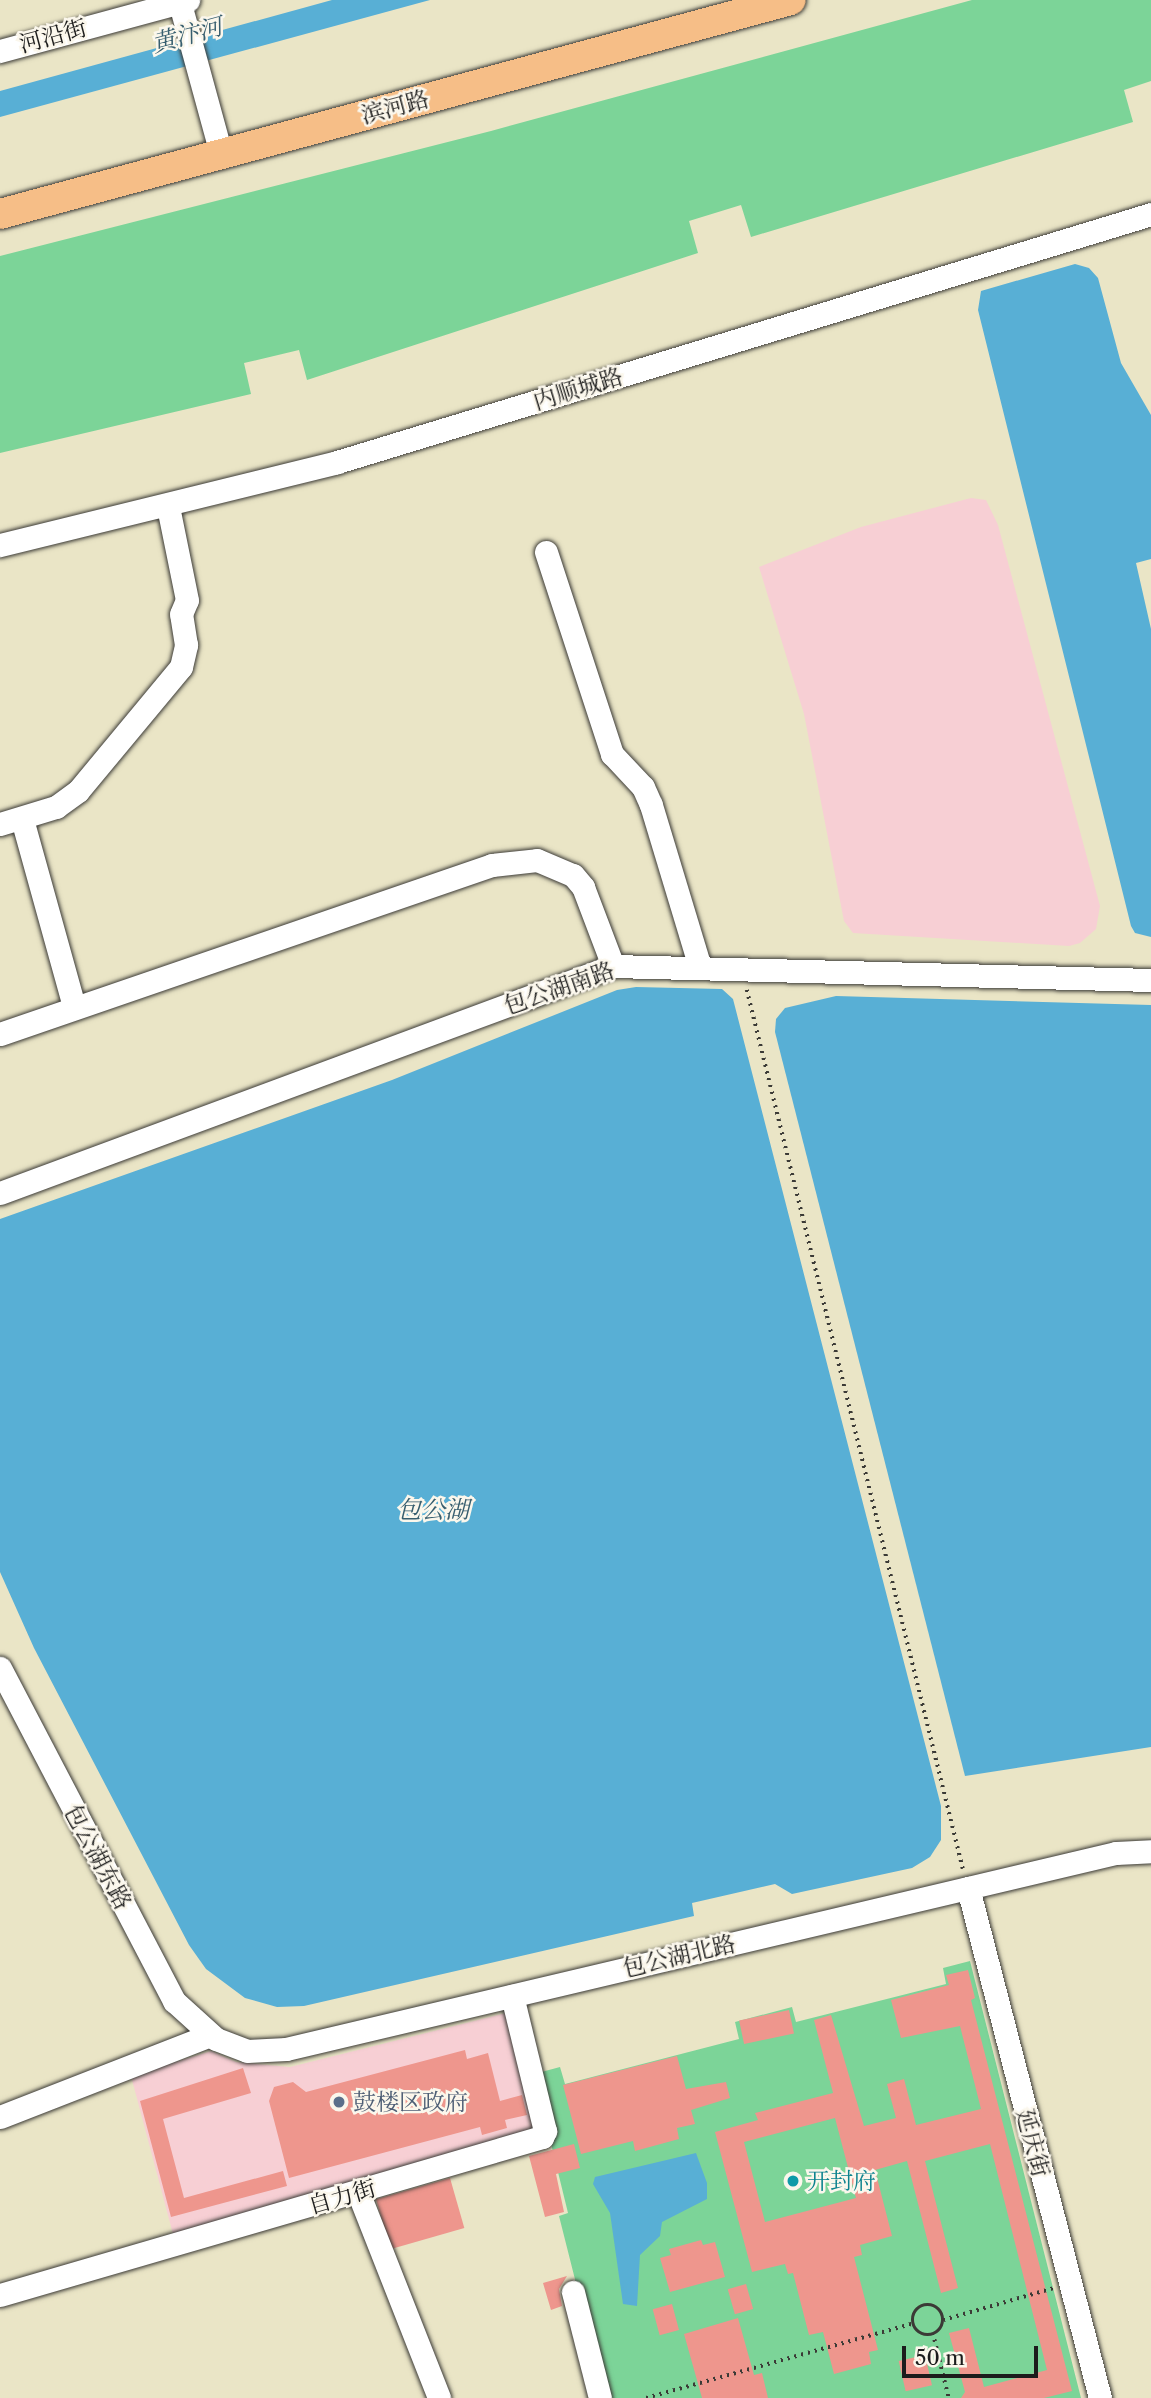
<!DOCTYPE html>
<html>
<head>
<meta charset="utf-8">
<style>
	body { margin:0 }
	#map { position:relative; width:1151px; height:2398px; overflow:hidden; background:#eae5c6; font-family:"Libre Caslon Text","Noto Serif SC",serif }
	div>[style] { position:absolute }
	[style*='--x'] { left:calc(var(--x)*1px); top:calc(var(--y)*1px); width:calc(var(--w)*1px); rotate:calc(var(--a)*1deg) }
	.built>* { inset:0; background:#f7cfd4 }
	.green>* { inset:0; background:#7cd498 }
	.water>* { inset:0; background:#58afd5 }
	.building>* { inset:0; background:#ee968d; transform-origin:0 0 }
	.path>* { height:3.5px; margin-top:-1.75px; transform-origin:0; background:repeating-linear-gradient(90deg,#3b3a36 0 2px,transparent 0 7px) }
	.path>.ring { margin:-1.75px; padding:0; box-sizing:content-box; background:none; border:3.5px solid #3b3a36; border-radius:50% }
	.roads { filter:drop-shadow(0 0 2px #3b3a36) drop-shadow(0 0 2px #3b3a36) }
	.minor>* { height:23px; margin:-11.5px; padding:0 11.5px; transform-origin:11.5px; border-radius:11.5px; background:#fff }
	.major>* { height:30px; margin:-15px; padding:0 15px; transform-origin:15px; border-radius:15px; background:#f6be87 }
	.dots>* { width:19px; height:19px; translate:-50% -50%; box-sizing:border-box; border:4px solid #fbf7ec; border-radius:50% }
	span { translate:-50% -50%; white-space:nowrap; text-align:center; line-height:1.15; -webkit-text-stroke:5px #fbf7ec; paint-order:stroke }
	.street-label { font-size:23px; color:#1c1c1c }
	.service-label { font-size:23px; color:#4e5e75 }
	.left { translate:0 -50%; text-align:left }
	.culture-label { font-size:23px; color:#0d838f }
	.water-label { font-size:24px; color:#375e6f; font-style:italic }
	.scale { position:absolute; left:902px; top:2346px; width:136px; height:32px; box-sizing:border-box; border:4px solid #1c1c1c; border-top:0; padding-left:9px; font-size:21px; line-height:24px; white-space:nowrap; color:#1c1c1c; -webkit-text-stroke:5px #fbf7ec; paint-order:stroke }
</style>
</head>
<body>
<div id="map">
	<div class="built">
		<div style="clip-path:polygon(971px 498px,986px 500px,998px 525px,1100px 906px,1096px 929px,1080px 943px,1069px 946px,853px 933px,844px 921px,804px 714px,759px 567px,861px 527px)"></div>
		<div style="clip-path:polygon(518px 2010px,547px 2129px,173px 2234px,131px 2076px,211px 2051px,236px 2062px,290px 2067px)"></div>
	</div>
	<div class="green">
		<div style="clip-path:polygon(972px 0,1151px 0,1151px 81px,1124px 90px,1133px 122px,751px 237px,741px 205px,689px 221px,698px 253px,307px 380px,299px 350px,244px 363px,251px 394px,0 453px,0 256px,491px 131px)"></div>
		<div style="clip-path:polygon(970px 1961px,1081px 2398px,605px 2398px,559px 2216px,568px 2213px,534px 2074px,560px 2067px,565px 2084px,739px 2039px,735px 2022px,792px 2007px,796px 2022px,946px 1984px,943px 1968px)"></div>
	</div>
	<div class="water">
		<div style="clip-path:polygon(332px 0,430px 0,0 117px,0 91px)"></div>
		<div style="clip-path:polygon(1075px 264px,1089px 268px,1098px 278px,1121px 363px,1151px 415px,1151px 559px,1136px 563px,1151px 629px,1151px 937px,1135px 933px,1131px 926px,978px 310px,981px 291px)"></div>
		<div style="clip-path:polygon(636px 987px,722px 989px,733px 999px,941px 1806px,941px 1840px,930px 1857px,912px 1868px,792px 1894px,775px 1884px,692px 1903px,694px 1916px,304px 2006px,277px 2007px,245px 1998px,206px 1969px,189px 1945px,34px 1648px,0 1572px,0 1219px,392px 1080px,617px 990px)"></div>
		<div style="clip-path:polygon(836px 996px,1151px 1005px,1151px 1747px,965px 1776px,775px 1032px,776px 1019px,785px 1008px)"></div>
		<div style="clip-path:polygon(696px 2153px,707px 2183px,707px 2199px,662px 2222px,660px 2236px,640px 2255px,637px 2306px,623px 2304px,610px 2213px,593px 2184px,595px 2177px)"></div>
	</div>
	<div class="building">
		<div style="clip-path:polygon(evenodd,968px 1970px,975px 1998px,971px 2000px,1072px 2391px,1044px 2398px,961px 2398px,965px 2392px,949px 2333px,969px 2328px,984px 2387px,1047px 2370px,990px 2144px,925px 2161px,958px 2288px,941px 2293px,907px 2161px,875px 2170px,892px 2236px,860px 2245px,862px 2255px,854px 2257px,878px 2350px,869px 2352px,871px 2364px,834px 2374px,823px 2332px,809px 2335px,793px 2273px,788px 2274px,785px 2264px,752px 2272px,715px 2132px,758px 2120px,755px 2113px,833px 2093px,814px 2020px,831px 2015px,864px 2126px,896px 2118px,887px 2084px,904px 2079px,916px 2125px,981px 2109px,960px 2026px,901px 2038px,891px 2000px,949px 1985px,946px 1975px,968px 1970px,835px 2118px,856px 2198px,765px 2222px,744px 2142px,835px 2118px)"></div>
		<div style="left:789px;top:2010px;width:24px;height:51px;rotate:78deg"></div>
		<div style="clip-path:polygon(465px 2050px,467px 2059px,488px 2053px,500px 2101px,522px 2095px,527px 2115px,505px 2120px,507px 2128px,482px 2135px,480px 2127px,289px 2178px,269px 2101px,274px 2087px,293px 2082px,306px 2092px)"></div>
		<div style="clip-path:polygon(677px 2056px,686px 2089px,726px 2082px,730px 2098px,691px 2110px,695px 2124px,677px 2128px,679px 2139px,635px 2151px,633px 2141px,581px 2154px,563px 2085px)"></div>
		<div style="clip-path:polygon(243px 2068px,251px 2093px,163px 2119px,184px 2198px,283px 2171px,287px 2186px,171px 2217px,140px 2101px)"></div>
		<div style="clip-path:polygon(574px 2144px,580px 2168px,556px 2174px,564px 2212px,545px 2217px,529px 2156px)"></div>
		<div style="left:450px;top:2178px;width:52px;height:77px;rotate:74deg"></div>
		<div style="clip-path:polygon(701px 2240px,703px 2245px,715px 2242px,725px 2277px,670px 2292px,660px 2258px,671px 2255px,669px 2249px)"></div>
		<div style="clip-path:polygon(567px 2276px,559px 2289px,562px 2306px,551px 2310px,543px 2283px)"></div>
		<div style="left:746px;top:2284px;width:26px;height:19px;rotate:74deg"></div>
		<div style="left:672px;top:2304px;width:27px;height:20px;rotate:75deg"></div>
		<div style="clip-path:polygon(738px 2318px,754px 2375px,762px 2373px,768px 2398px,702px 2398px,684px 2334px)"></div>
		<div style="left:925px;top:2355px;width:31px;height:27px;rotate:77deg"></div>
	</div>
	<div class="path">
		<div style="--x:747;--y:990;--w:905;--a:76.19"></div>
		<div class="ring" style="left:913px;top:2305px;width:26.5px;height:26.5px"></div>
		<div style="--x:943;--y:2320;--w:116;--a:-16.1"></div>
		<div style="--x:933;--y:2333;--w:67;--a:76.2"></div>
		<div style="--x:646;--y:2398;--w:278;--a:-15.6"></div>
	</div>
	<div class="roads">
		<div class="minor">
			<div style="--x:179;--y:0;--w:160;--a:74.7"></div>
			<div style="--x:0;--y:51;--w:195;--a:-15.2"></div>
			<div style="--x:0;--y:545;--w:347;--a:-13.8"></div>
			<div style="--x:337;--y:462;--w:851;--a:-16.94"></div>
			<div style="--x:546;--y:552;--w:213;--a:71.9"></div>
			<div style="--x:612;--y:754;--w:45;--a:46.8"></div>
			<div style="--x:643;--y:787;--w:20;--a:66"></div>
			<div style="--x:651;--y:805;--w:169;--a:73.2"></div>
			<div style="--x:22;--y:819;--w:194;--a:74.5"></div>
			<div style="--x:0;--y:824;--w:59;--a:-16.9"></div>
			<div style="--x:56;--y:807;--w:27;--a:-36"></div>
			<div style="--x:78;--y:791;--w:161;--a:-50.3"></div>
			<div style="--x:181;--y:667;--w:23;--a:-77"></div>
			<div style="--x:186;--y:645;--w:31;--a:-99"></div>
			<div style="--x:181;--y:614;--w:15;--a:-67"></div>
			<div style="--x:187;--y:600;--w:95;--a:-101.5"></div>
			<div style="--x:0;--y:1034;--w:520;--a:-18.96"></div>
			<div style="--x:492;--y:865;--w:45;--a:-6.3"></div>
			<div style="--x:537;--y:860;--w:39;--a:23"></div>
			<div style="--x:573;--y:875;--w:16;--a:50"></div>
			<div style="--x:583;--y:887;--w:85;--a:69.2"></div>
			<div style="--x:0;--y:1193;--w:654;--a:-20.32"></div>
			<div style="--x:613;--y:966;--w:538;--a:1.49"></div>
			<div style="--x:0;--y:1668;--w:376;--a:62.4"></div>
			<div style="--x:174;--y:2001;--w:57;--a:42.1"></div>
			<div style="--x:216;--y:2039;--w:33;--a:21"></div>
			<div style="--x:247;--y:2051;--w:39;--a:-3"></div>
			<div style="--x:286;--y:2049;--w:853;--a:-13.29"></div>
			<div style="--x:1116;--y:1853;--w:35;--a:-3"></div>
			<div style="--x:968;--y:1888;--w:527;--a:75.49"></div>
			<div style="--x:0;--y:2117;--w:225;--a:-21.3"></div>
			<div style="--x:358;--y:2192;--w:221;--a:68.5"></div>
			<div style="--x:573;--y:2292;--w:109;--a:75.7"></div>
			<div style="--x:0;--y:2295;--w:565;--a:-16.25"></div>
			<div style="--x:542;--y:2137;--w:7;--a:-63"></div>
			<div style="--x:545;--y:2131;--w:139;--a:-103.7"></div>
		</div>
		<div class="major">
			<div style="--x:0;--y:214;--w:819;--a:-15.14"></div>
		</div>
	</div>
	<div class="dots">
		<div style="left:339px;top:2102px;background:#5c6f8a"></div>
		<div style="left:793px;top:2181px;background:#0f9aa8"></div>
	</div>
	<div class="street-label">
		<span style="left:53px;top:36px;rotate:-15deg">河沿街</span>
		<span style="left:395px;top:107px;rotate:-15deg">滨河路</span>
		<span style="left:578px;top:389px;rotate:-17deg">内顺城路</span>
		<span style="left:559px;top:988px;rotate:-19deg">包公湖南路</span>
		<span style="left:98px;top:1857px;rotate:62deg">包公湖东路</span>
		<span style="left:679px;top:1956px;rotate:-13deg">包公湖北路</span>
		<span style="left:1033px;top:2143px;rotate:76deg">延庆街</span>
		<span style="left:342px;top:2197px;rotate:-16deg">自力街</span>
	</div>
	<div class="service-label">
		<span class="left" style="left:353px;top:2102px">鼓楼区政府</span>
	</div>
	<div class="culture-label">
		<span class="left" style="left:807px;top:2181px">开封府</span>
	</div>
	<div class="water-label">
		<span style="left:187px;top:35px;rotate:-15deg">黄汴河</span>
		<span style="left:433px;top:1510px">包公湖</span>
	</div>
	<div class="scale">50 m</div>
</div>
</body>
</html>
